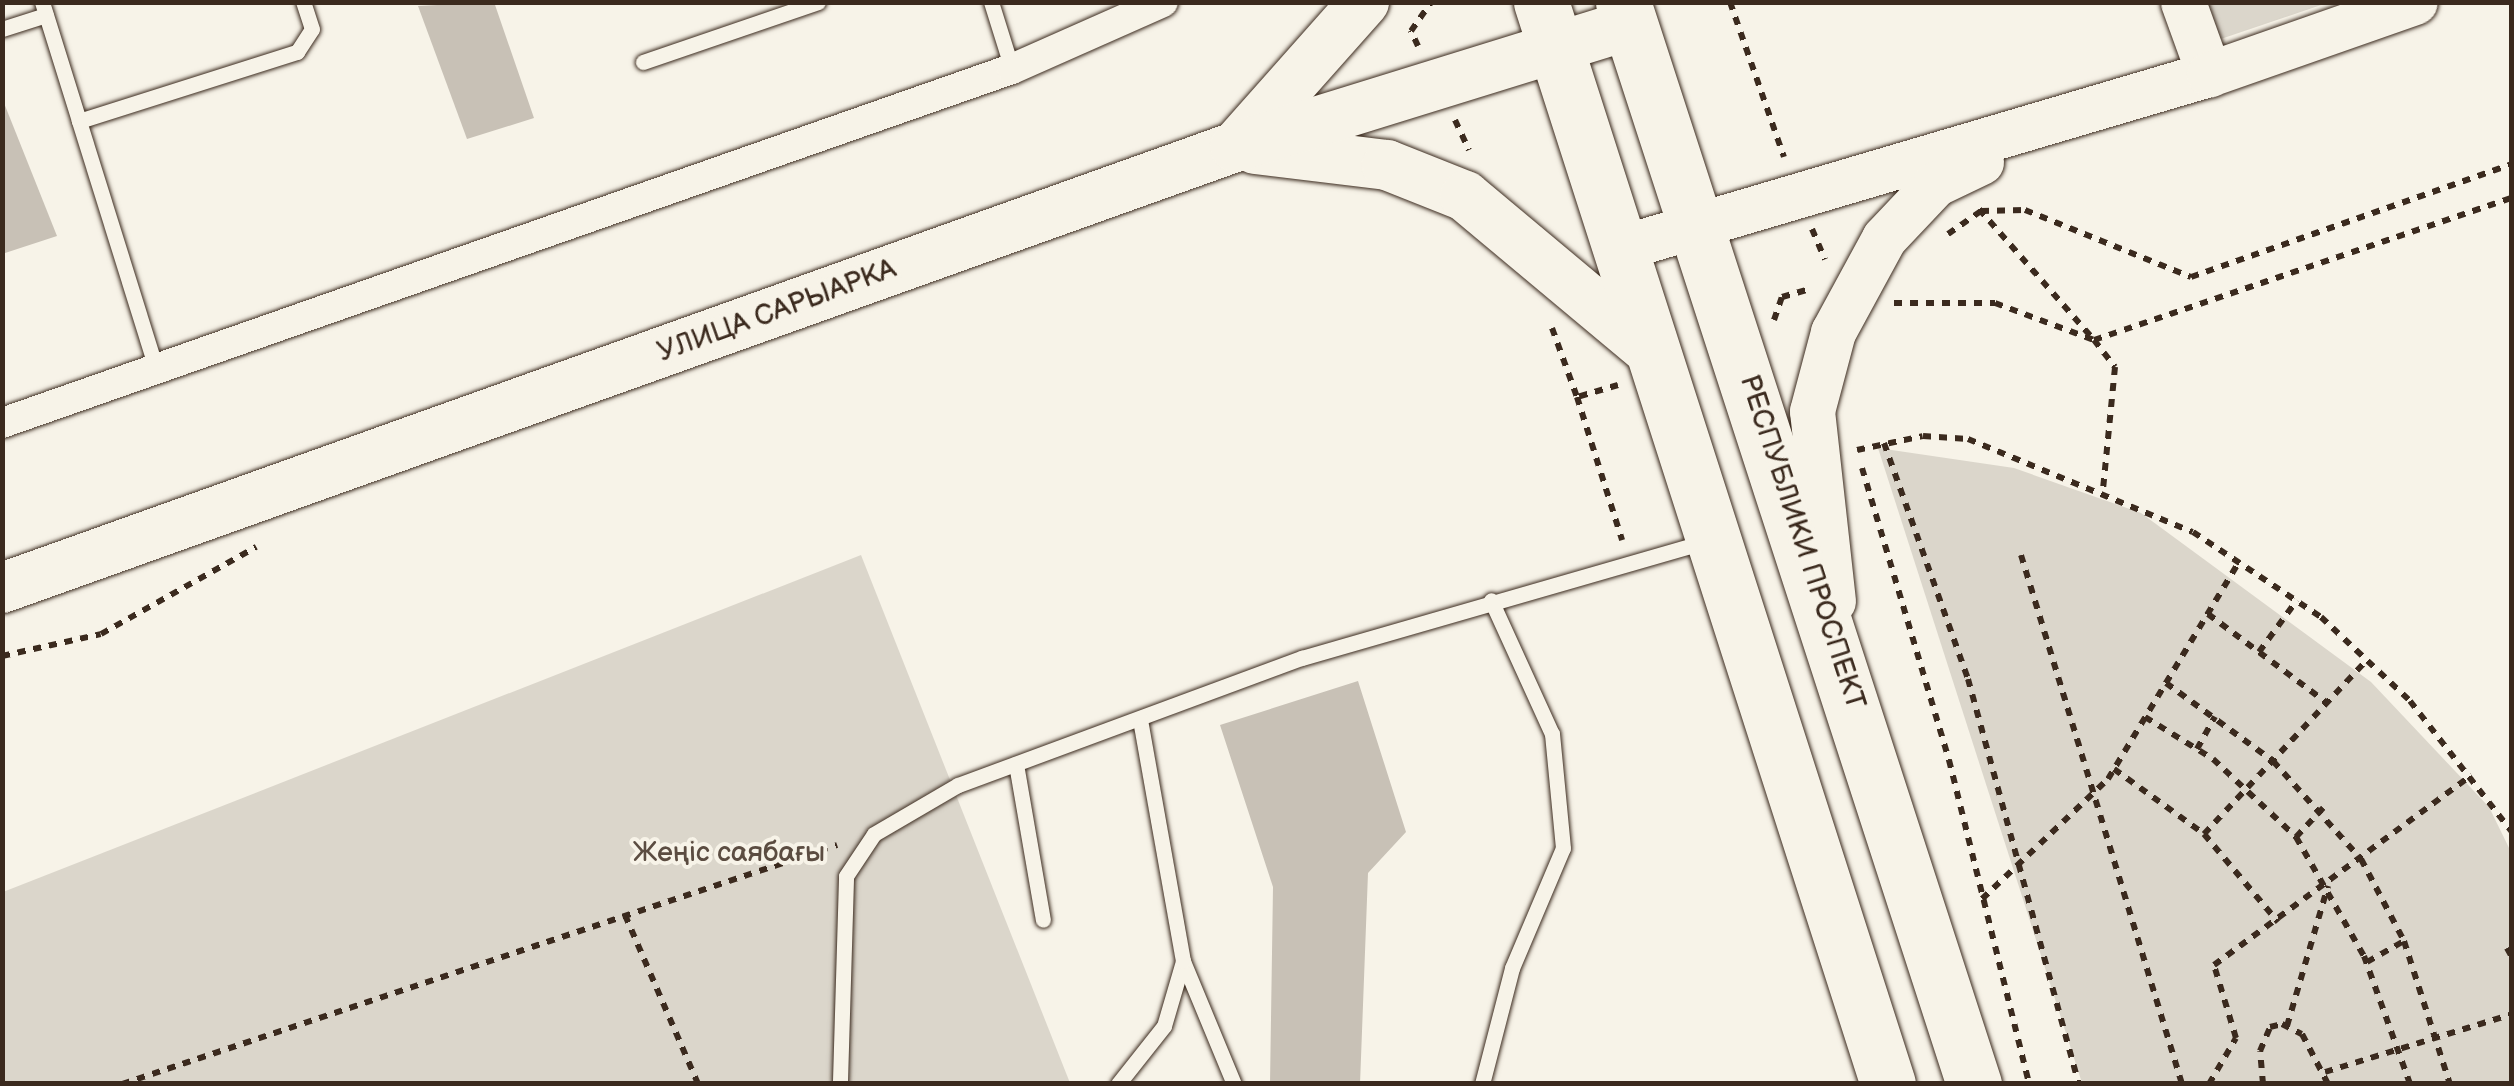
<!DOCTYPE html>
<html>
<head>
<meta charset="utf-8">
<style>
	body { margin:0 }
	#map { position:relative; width:2514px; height:1086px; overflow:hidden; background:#f7f3e8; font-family:"Balsamiq Sans",sans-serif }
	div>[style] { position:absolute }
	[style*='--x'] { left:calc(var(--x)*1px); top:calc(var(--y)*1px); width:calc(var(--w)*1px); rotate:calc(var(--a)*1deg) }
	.green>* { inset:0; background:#dbd6cb }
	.building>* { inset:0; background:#c8c1b6 }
	.path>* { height:6px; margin-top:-3px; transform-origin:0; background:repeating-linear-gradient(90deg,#3b2a1e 0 8px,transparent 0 16px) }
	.roads { filter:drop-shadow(0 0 2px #3b2a1e) drop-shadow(0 0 2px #3b2a1e) }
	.lane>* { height:15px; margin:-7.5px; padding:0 7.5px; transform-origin:7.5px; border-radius:7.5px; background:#f7f3e8 }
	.street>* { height:30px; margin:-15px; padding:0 15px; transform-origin:15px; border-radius:15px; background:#f7f3e8 }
	.secondary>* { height:45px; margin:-22.5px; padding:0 22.5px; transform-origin:22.5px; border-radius:22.5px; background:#f7f3e8 }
	.primary>* { height:50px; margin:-25px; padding:0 25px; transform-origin:25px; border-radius:25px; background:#f7f3e8 }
	.highway>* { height:55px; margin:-27.5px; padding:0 27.5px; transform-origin:27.5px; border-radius:27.5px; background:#f7f3e8 }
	span { translate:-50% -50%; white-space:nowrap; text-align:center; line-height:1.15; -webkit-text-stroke:8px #f7f3e8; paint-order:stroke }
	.street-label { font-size:28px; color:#3b2a1e }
	.park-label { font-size:28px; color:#5b4c41 }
	.frame { position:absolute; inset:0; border:5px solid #3b2a1e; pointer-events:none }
</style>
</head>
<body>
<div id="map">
	<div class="green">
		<div style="clip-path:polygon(2189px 2px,2327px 3px,2203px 45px)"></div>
		<div style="clip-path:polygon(1878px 448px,2014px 468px,2141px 513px,2371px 682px,2489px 807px,2511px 852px,2511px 1083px,2082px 1083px)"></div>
		<div style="clip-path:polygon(861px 555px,1070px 1083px,3px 1084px,3px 892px)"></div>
	</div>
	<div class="building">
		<div style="clip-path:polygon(494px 2px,534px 118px,467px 139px,418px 6px)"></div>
		<div style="clip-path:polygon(2px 98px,57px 236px,2px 254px)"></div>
		<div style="clip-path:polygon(1358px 681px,1406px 832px,1368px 873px,1360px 1084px,1270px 1084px,1273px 887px,1220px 725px)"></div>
	</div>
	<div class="path">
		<div style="--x:1730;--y:2;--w:164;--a:70.8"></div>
		<div style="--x:1418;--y:46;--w:17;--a:-115"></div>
		<div style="--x:1411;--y:31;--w:35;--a:-55"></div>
		<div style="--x:1455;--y:120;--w:33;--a:65"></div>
		<div style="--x:1979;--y:209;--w:174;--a:48.7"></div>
		<div style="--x:2094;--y:340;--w:441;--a:-18.8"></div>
		<div style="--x:1812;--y:229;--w:33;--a:67"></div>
		<div style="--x:1948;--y:234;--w:40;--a:-34.9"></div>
		<div style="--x:1981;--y:211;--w:44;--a:-1.3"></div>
		<div style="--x:2025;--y:210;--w:179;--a:22"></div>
		<div style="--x:2191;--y:277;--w:340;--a:-19.4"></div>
		<div style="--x:1894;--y:303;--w:101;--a:0"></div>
		<div style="--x:1995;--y:303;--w:106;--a:20.5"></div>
		<div style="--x:2094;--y:340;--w:34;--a:52"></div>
		<div style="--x:2115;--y:367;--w:123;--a:95.6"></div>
		<div style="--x:1774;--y:320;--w:24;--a:-71"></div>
		<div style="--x:1782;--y:297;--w:29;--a:-16"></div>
		<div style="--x:1552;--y:328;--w:73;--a:70.1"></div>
		<div style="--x:1618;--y:385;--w:43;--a:163.7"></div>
		<div style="--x:1577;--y:397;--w:150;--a:72.5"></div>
		<div style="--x:1884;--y:443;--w:251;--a:70.4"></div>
		<div style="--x:1968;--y:679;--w:420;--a:74.7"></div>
		<div style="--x:1857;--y:450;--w:67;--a:-12"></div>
		<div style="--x:1923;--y:436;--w:45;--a:3.8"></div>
		<div style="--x:1968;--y:439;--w:243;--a:22.5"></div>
		<div style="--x:2193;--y:532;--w:154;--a:33.6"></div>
		<div style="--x:2321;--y:617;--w:122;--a:43.3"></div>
		<div style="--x:2410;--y:701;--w:166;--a:52.1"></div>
		<div style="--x:1862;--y:468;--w:305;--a:73.4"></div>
		<div style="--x:1949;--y:760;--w:334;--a:76.1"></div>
		<div style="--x:2021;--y:555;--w:553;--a:73.07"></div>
		<div style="--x:2208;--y:614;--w:149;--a:36.8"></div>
		<div style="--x:2259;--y:652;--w:64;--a:-53.8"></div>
		<div style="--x:2;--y:656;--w:101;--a:-12.5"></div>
		<div style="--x:101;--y:634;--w:178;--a:-29.3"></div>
		<div style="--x:2166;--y:683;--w:132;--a:36.1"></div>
		<div style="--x:2273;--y:761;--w:132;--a:48.1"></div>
		<div style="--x:2361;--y:859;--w:93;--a:62.3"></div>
		<div style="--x:2404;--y:941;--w:150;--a:72.2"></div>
		<div style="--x:2145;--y:717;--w:80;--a:31.7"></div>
		<div style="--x:2213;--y:759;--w:114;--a:43.2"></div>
		<div style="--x:2296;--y:837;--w:137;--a:60.3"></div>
		<div style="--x:2364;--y:956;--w:136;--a:70.2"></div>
		<div style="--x:2197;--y:749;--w:37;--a:-61"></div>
		<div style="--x:2114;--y:769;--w:111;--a:35.8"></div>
		<div style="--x:2204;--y:834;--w:115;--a:49.9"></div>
		<div style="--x:2204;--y:834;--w:238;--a:-46.9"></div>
		<div style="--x:2296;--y:837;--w:40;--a:-47"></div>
		<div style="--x:1982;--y:899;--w:174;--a:-43.6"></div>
		<div style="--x:2108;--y:779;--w:253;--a:-58.9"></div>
		<div style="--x:625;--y:915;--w:184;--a:66.6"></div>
		<div style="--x:2507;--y:948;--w:10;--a:61"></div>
		<div style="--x:2367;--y:962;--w:43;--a:-29.6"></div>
		<div style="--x:2287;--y:1026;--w:146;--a:-73.7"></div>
		<div style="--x:2325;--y:1072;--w:196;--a:-17.2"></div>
		<div style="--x:122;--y:1084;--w:754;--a:-18.48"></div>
		<div style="--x:2209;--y:1084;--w:53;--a:-59.6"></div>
		<div style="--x:2236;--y:1038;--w:76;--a:-106.8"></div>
		<div style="--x:2214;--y:965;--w:320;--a:-36.4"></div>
		<div style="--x:2263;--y:1084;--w:33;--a:-95"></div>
		<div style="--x:2260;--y:1051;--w:26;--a:-67"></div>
		<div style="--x:2270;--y:1027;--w:12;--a:-14"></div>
		<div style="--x:2282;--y:1024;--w:22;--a:27"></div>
		<div style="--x:2302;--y:1034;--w:56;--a:62.5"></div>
	</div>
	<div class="roads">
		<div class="lane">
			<div style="--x:42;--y:2;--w:125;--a:72.7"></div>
			<div style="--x:991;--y:2;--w:70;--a:72.6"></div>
			<div style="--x:2;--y:29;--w:46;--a:-17.7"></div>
			<div style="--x:643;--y:62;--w:185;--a:-18.9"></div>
			<div style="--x:155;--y:365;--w:256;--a:-107.3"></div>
			<div style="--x:79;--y:121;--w:229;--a:-17.6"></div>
			<div style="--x:297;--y:52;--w:27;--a:-57"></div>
			<div style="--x:312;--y:29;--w:28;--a:-108"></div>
			<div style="--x:1016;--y:764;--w:158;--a:80.2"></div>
			<div style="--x:1183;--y:961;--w:133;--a:67.5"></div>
			<div style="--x:840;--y:1081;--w:205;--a:-88.3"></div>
			<div style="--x:846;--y:876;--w:50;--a:-56.3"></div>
			<div style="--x:874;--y:834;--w:97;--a:-30.3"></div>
			<div style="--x:958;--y:785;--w:367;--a:-20.3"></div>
			<div style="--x:1302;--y:658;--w:419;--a:-16.1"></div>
			<div style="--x:1118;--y:1084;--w:74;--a:-51.6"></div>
			<div style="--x:1164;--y:1026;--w:68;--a:-73.7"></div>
			<div style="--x:1183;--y:961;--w:246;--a:-100.1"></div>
			<div style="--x:1482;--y:1084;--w:120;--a:-75.5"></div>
			<div style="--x:1512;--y:968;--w:130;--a:-67"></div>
			<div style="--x:1563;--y:848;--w:115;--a:-95.5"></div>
			<div style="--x:1552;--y:734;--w:147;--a:-114.5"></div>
		</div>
		<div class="street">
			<div style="--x:2;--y:423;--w:1070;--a:-19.32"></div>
			<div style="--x:1012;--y:69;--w:165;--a:-23.9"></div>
		</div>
		<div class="secondary">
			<div style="--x:2183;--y:2;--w:77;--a:70.1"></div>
			<div style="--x:1620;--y:248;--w:614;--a:-16.46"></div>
			<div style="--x:2209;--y:74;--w:218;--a:-19.3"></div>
			<div style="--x:1833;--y:601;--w:191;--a:-96.3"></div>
			<div style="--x:1812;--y:411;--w:82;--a:-75.1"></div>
			<div style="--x:1833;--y:332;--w:107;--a:-61.5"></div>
			<div style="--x:1884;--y:238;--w:74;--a:-46.6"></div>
			<div style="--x:1935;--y:184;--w:51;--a:-25.6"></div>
		</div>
		<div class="primary">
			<div style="--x:1238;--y:144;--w:190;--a:-48.4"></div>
			<div style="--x:1255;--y:149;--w:133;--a:6.9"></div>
			<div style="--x:1387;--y:165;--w:84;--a:21.7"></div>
			<div style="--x:1465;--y:196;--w:246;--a:39.9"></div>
			<div style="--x:2;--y:588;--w:1309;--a:-19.68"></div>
			<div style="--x:1235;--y:147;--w:413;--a:-17.2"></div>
		</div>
		<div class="highway">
			<div style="--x:1541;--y:2;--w:1136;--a:72.22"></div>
			<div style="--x:1623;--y:2;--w:1138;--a:72.03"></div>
		</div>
	</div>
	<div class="street-label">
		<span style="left:777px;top:311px;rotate:-20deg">УЛИЦА САРЫАРКА</span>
		<span style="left:1802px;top:542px;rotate:72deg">РЕСПУБЛИКИ ПРОСПЕКТ</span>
	</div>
	<div class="park-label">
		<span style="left:729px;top:853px">Жеңіс саябағы</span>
	</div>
	<div class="frame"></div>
</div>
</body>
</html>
